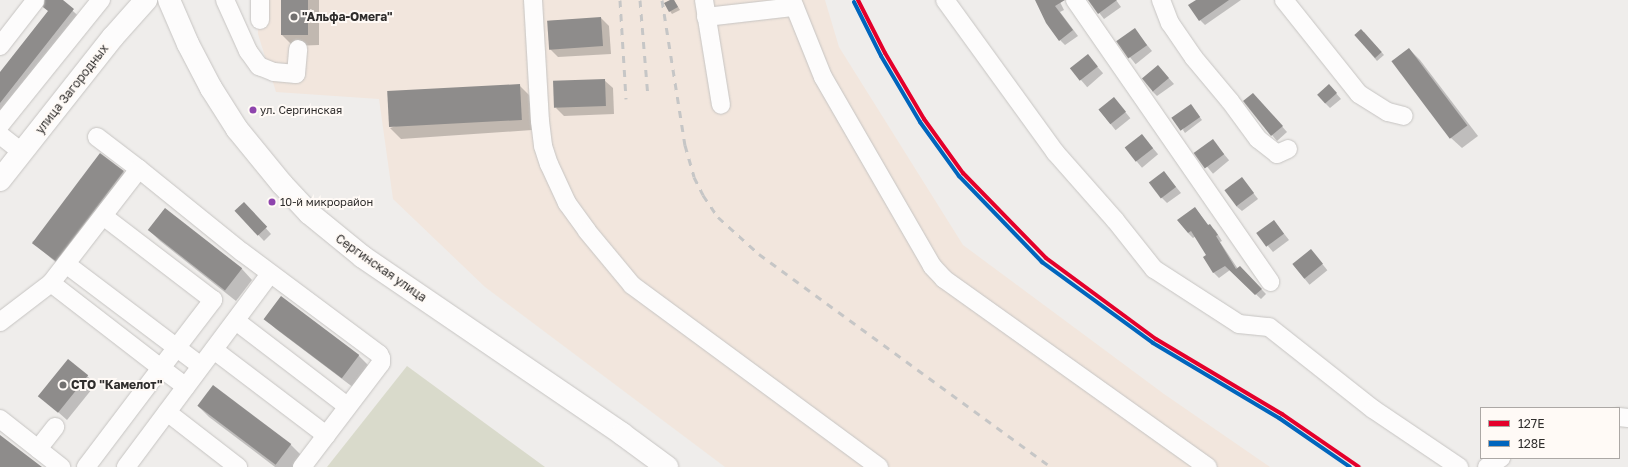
<!DOCTYPE html>
<html>
<head>
<meta charset="utf-8">
<style>
	body { margin:0 }
	#map { position:relative; width:1628px; height:467px; overflow:hidden; background:#efedeb; font-family:"Golos Text",sans-serif }
	div>[style] { position:absolute }
	[style*='--x'] { left:calc(var(--x)*1px); top:calc(var(--y)*1px); width:calc(var(--w)*1px); rotate:calc(var(--a)*1deg) }
	.industrial>* { inset:0; background:#f2e6dd }
	.green>* { inset:0; background:#d9dacb }
	.shadow>* { inset:0; background:#0003; transform-origin:0 0 }
	.building>* { inset:0; background:#8e8c8b; transform-origin:0 0 }
	.roads { filter:drop-shadow(0 0 1px #c6c4c2) drop-shadow(0 0 1px #c6c4c2) }
	.minor>* { height:18px; margin:-9px; padding:0 9px; transform-origin:9px; border-radius:9px; background:#fdfcfc }
	.major>* { height:22px; margin:-11px; padding:0 11px; transform-origin:11px; border-radius:11px; background:#fdfcfc }
	.rail>* { height:3px; margin-top:-1.5px; transform-origin:0; background:repeating-linear-gradient(90deg,#c6c6c6 0 7px,transparent 0 14px) }
	.rail-1>* { height:4px; margin:-2px; padding:0 2px; transform-origin:2px; border-radius:2px; background:#e4002b }
	.rail-2>* { height:4px; margin:-2px; padding:0 2px; transform-origin:2px; border-radius:2px; background:#0065bd }
	.dots>* { width:11px; height:11px; translate:-50% -50%; box-sizing:border-box; border:2px solid #fffaf6; border-radius:50% }
	span { translate:-50% -50%; white-space:nowrap; text-align:center; line-height:1.15; -webkit-text-stroke:4px #fffaf6; paint-order:stroke }
	.bus-label { font-size:11px; color:#2f2d2c }
	.left { translate:0 -50%; text-align:left }
	.poi-label { font-size:12px; color:#2f2d2c; font-weight:700 }
	.street-label { font-size:12px; color:#2f2d2c }
	.legend { position:absolute; left:1480px; top:407px; width:140px; height:52px; box-sizing:border-box; background:#fffaf6; border:1px solid #aca8a5; margin:0; padding:5px 7px; list-style:none; font-size:12px; color:#2f2d2c }
	.legend li { display:flex; align-items:center; gap:8px; height:20px }
	.legend b { width:20px; border:1px solid #aca8a5 }
</style>
</head>
<body>
<div id="map">
	<div class="industrial">
		<div style="clip-path:polygon(257px 0,825px 0,839px 47px,963px 245px,1164px 394px,1270px 467px,725px 467px,485px 287px,393px 199px,379px 99px,276px 92px,258px 34px)"></div>
	</div>
	<div class="green">
		<div style="clip-path:polygon(407px 366px,545px 467px,327px 467px)"></div>
	</div>
	<div class="shadow">
		<div style="clip-path:polygon(32px 0,61px 0,87px 24px,0 124px,0 74px,49px 11px)"></div>
		<div style="clip-path:polygon(282px 0,319px 0,319px 45px,293px 46px,282px 35px)"></div>
		<div style="clip-path:polygon(674px 0,680px 10px,672px 14px,665px 4px)"></div>
		<div style="clip-path:polygon(1036px 0,1059px 0,1064px 10px,1060px 12px,1078px 36px,1065px 45px,1060px 40px)"></div>
		<div style="clip-path:polygon(1089px 0,1116px 0,1121px 7px,1104px 19px)"></div>
		<div style="clip-path:polygon(1198px 0,1241px 0,1205px 25px,1200px 20px)"></div>
		<div style="clip-path:polygon(601px 18px,609px 26px,611px 54px,558px 57px,550px 49px,548px 21px)"></div>
		<div style="left:1135px;top:30px;width:27px;height:21px;rotate:51deg"></div>
		<div style="clip-path:polygon(1364px 32px,1384px 55px,1377px 61px,1355px 35px)"></div>
		<div style="clip-path:polygon(1409px 49px,1420px 60px,1478px 136px,1462px 148px,1451px 138px,1393px 61px)"></div>
		<div style="left:1088px;top:56px;width:23px;height:21px;rotate:49deg"></div>
		<div style="clip-path:polygon(1158px 66px,1174px 84px,1157px 96px,1152px 91px)"></div>
		<div style="clip-path:polygon(604px 80px,613px 88px,614px 114px,564px 116px,556px 108px)"></div>
		<div style="clip-path:polygon(519px 85px,530px 96px,532px 130px,401px 139px,390px 128px)"></div>
		<div style="clip-path:polygon(1329px 85px,1341px 99px,1330px 108px,1324px 102px)"></div>
		<div style="left:1114px;top:98px;width:26px;height:19px;rotate:51deg"></div>
		<div style="clip-path:polygon(1259px 100px,1287px 132px,1277px 141px,1272px 135px)"></div>
		<div style="clip-path:polygon(1193px 108px,1202px 120px,1185px 133px,1183px 130px)"></div>
		<div style="left:1142px;top:135px;width:25px;height:21px;rotate:50deg"></div>
		<div style="left:1213px;top:141px;width:25px;height:21px;rotate:50deg"></div>
		<div style="clip-path:polygon(123px 171px,134px 182px,66px 271px,32px 242px)"></div>
		<div style="clip-path:polygon(1164px 172px,1181px 193px,1167px 203px,1162px 198px)"></div>
		<div style="clip-path:polygon(1242px 178px,1258px 199px,1242px 211px,1236px 206px)"></div>
		<div style="clip-path:polygon(1195px 208px,1209px 226px,1215px 230px,1222px 241px,1220px 242px,1238px 269px,1240px 267px,1266px 294px,1261px 299px,1230px 270px,1219px 278px,1214px 273px,1204px 258px,1208px 255px,1196px 236px,1193px 238px,1188px 233px)"></div>
		<div style="clip-path:polygon(165px 209px,242px 269px,252px 280px,236px 301px,160px 241px,149px 230px)"></div>
		<div style="clip-path:polygon(249px 209px,271px 234px,264px 241px,236px 211px)"></div>
		<div style="clip-path:polygon(1274px 221px,1289px 240px,1273px 252px,1268px 246px)"></div>
		<div style="left:1311px;top:250px;width:26px;height:23px;rotate:51deg"></div>
		<div style="clip-path:polygon(281px 297px,359px 356px,370px 367px,354px 388px,276px 329px,265px 318px)"></div>
		<div style="clip-path:polygon(87px 376px,96px 384px,67px 420px,40px 396px)"></div>
		<div style="clip-path:polygon(198px 406px,290px 444px,301px 455px,293px 467px,275px 467px,209px 417px)"></div>
	</div>
	<div class="building">
		<div style="clip-path:polygon(45px 0,63px 0,74px 9px,0 103px,0 72px,48px 11px,43px 7px)"></div>
		<div style="left:281px;top:0;width:27px;height:35px"></div>
		<div style="clip-path:polygon(670px 0,674px 0,678px 7px,669px 12px,664px 3px)"></div>
		<div style="clip-path:polygon(1035px 0,1065px 0,1055px 6px,1073px 30px,1059px 41px,1046px 23px)"></div>
		<div style="clip-path:polygon(1088px 0,1117px 0,1098px 14px)"></div>
		<div style="clip-path:polygon(1196px 0,1229px 0,1199px 21px,1188px 5px)"></div>
		<div style="left:601px;top:17px;width:29px;height:54px;rotate:86deg"></div>
		<div style="left:1135px;top:28px;width:21px;height:23px;rotate:55deg"></div>
		<div style="left:1361px;top:29px;width:31px;height:9px;rotate:48deg"></div>
		<div style="left:1409px;top:48px;width:97px;height:22px;rotate:53deg"></div>
		<div style="left:1088px;top:54px;width:16px;height:23px;rotate:52deg"></div>
		<div style="left:1158px;top:65px;width:17px;height:21px;rotate:50deg"></div>
		<div style="left:605px;top:79px;width:27px;height:52px;rotate:88deg"></div>
		<div style="left:520px;top:84px;width:36px;height:133px;rotate:87deg"></div>
		<div style="left:1329px;top:84px;width:12px;height:16px;rotate:48deg"></div>
		<div style="clip-path:polygon(1253px 93px,1283px 126px,1271px 136px,1243px 101px)"></div>
		<div style="left:1114px;top:97px;width:19px;height:20px;rotate:51deg"></div>
		<div style="left:1191px;top:104px;width:16px;height:24px;rotate:55deg"></div>
		<div style="left:1142px;top:134px;width:18px;height:22px;rotate:52deg"></div>
		<div style="left:1213px;top:139px;width:19px;height:24px;rotate:54deg"></div>
		<div style="left:100px;top:153px;width:30px;height:113px;rotate:37deg"></div>
		<div style="left:1164px;top:171px;width:20px;height:19px;rotate:53deg"></div>
		<div style="left:1242px;top:177px;width:20px;height:22px;rotate:53deg"></div>
		<div style="left:244px;top:202px;width:34px;height:13px;rotate:47deg"></div>
		<div style="clip-path:polygon(1195px 207px,1208px 225px,1210px 224px,1218px 235px,1216px 236px,1236px 269px,1240px 266px,1262px 289px,1255px 295px,1225px 266px,1213px 273px,1203px 257px,1206px 255px,1191px 231px,1188px 233px,1177px 220px)"></div>
		<div style="left:165px;top:208px;width:98px;height:28px;rotate:38deg"></div>
		<div style="left:1274px;top:220px;width:17px;height:22px;rotate:54deg"></div>
		<div style="left:1311px;top:249px;width:19px;height:24px;rotate:51deg"></div>
		<div style="left:281px;top:296px;width:98px;height:29px;rotate:37deg"></div>
		<div style="left:68px;top:359px;width:26px;height:48px;rotate:39deg"></div>
		<div style="left:213px;top:385px;width:98px;height:26px;rotate:37deg"></div>
		<div style="clip-path:polygon(0 435px,42px 467px,0 467px)"></div>
	</div>
	<div class="roads">
		<div class="minor">
			<div style="--x:225;--y:0;--w:56;--a:65.7"></div>
			<div style="--x:248;--y:51;--w:19;--a:54"></div>
			<div style="--x:259;--y:66;--w:16;--a:22"></div>
			<div style="--x:274;--y:72;--w:22;--a:5"></div>
			<div style="--x:296;--y:74;--w:25;--a:-85"></div>
			<div style="--x:260;--y:0;--w:20;--a:90"></div>
			<div style="--x:533;--y:0;--w:121;--a:86.7"></div>
			<div style="--x:540;--y:121;--w:25;--a:83"></div>
			<div style="--x:543;--y:146;--w:19;--a:72"></div>
			<div style="--x:549;--y:164;--w:43;--a:65.2"></div>
			<div style="--x:567;--y:203;--w:34;--a:54"></div>
			<div style="--x:587;--y:231;--w:70;--a:50.2"></div>
			<div style="--x:632;--y:285;--w:307;--a:36.4"></div>
			<div style="--x:704;--y:0;--w:106;--a:80.8"></div>
			<div style="--x:792;--y:0;--w:83;--a:68.1"></div>
			<div style="--x:823;--y:77;--w:218;--a:60"></div>
			<div style="--x:932;--y:266;--w:18;--a:47"></div>
			<div style="--x:944;--y:279;--w:324;--a:35.5"></div>
			<div style="--x:945;--y:0;--w:188;--a:54.1"></div>
			<div style="--x:1055;--y:152;--w:91;--a:48.6"></div>
			<div style="--x:1115;--y:220;--w:63;--a:51.5"></div>
			<div style="--x:1154;--y:269;--w:101;--a:32.9"></div>
			<div style="--x:1239;--y:324;--w:30;--a:6"></div>
			<div style="--x:1269;--y:327;--w:132;--a:38.3"></div>
			<div style="--x:1373;--y:409;--w:104;--a:34"></div>
			<div style="--x:1075;--y:0;--w:343;--a:55.3"></div>
			<div style="--x:1161;--y:0;--w:25;--a:69"></div>
			<div style="--x:1170;--y:23;--w:42;--a:55.6"></div>
			<div style="--x:1194;--y:58;--w:56;--a:50.1"></div>
			<div style="--x:1230;--y:101;--w:47;--a:53.6"></div>
			<div style="--x:1258;--y:139;--w:24;--a:38"></div>
			<div style="--x:1277;--y:154;--w:12;--a:-24"></div>
			<div style="--x:1284;--y:0;--w:120;--a:51.4"></div>
			<div style="--x:1359;--y:94;--w:34;--a:32"></div>
			<div style="--x:1388;--y:112;--w:16;--a:14"></div>
			<div style="--x:706;--y:17;--w:89;--a:-6.5"></div>
			<div style="--x:0;--y:46;--w:57;--a:-52.1"></div>
			<div style="--x:0;--y:125;--w:161;--a:-51.1"></div>
			<div style="--x:0;--y:135;--w:28;--a:38"></div>
			<div style="--x:97;--y:137;--w:53;--a:37.3"></div>
			<div style="--x:66;--y:264;--w:169;--a:37.1"></div>
			<div style="--x:51;--y:283;--w:139;--a:37.7"></div>
			<div style="--x:161;--y:368;--w:86;--a:-52.6"></div>
			<div style="--x:213;--y:300;--w:138;--a:-142.6"></div>
			<div style="--x:236;--y:321;--w:140;--a:37.4"></div>
			<div style="--x:0;--y:322;--w:64;--a:-37.4"></div>
			<div style="--x:51;--y:283;--w:144;--a:-52.3"></div>
			<div style="--x:139;--y:169;--w:132;--a:38.9"></div>
			<div style="--x:242;--y:252;--w:171;--a:36.7"></div>
			<div style="--x:379;--y:354;--w:4;--a:63"></div>
			<div style="--x:381;--y:358;--w:5;--a:90"></div>
			<div style="--x:381;--y:363;--w:131;--a:127.2"></div>
			<div style="--x:214;--y:350;--w:141;--a:37.2"></div>
			<div style="--x:167;--y:412;--w:90;--a:37.8"></div>
			<div style="--x:1619;--y:417;--w:9;--a:6"></div>
			<div style="--x:0;--y:419;--w:78;--a:38.2"></div>
			<div style="--x:38;--y:449;--w:28;--a:-52"></div>
			<div style="--x:86;--y:467;--w:124;--a:-52.9"></div>
			<div style="--x:161;--y:368;--w:31;--a:37"></div>
			<div style="--x:126;--y:467;--w:241;--a:-53.3"></div>
			<div style="--x:1487;--y:467;--w:17;--a:-33"></div>
		</div>
		<div class="major">
			<div style="--x:169;--y:0;--w:48;--a:66.6"></div>
			<div style="--x:188;--y:44;--w:50;--a:62.4"></div>
			<div style="--x:211;--y:88;--w:49;--a:57.6"></div>
			<div style="--x:237;--y:129;--w:71;--a:50.7"></div>
			<div style="--x:282;--y:184;--w:40;--a:47"></div>
			<div style="--x:309;--y:213;--w:70;--a:39.2"></div>
			<div style="--x:363;--y:257;--w:314;--a:34.3"></div>
			<div style="--x:622;--y:434;--w:56;--a:36.3"></div>
			<div style="--x:0;--y:180;--w:182;--a:-51.7"></div>
			<div style="--x:113;--y:37;--w:50;--a:-48.3"></div>
		</div>
	</div>
	<div class="rail">
		<div style="--x:620;--y:0;--w:99;--a:86.5"></div>
		<div style="--x:640;--y:0;--w:97;--a:85.3"></div>
		<div style="--x:662;--y:0;--w:147;--a:81"></div>
		<div style="--x:685;--y:145;--w:33;--a:74"></div>
		<div style="--x:694;--y:177;--w:20;--a:63"></div>
		<div style="--x:703;--y:195;--w:27;--a:56"></div>
		<div style="--x:718;--y:217;--w:55;--a:42.1"></div>
		<div style="--x:759;--y:254;--w:361;--a:36.1"></div>
	</div>
	<div class="rail-1">
		<div style="--x:858;--y:0;--w:59;--a:63"></div>
		<div style="--x:885;--y:53;--w:77;--a:59.4"></div>
		<div style="--x:924;--y:119;--w:67;--a:54.2"></div>
		<div style="--x:963;--y:173;--w:119;--a:45.7"></div>
		<div style="--x:1046;--y:258;--w:137;--a:36.4"></div>
		<div style="--x:1156;--y:339;--w:147;--a:30.8"></div>
		<div style="--x:1282;--y:414;--w:93;--a:34.5"></div>
	</div>
	<div class="rail-2">
		<div style="--x:854;--y:2;--w:60;--a:63.4"></div>
		<div style="--x:881;--y:56;--w:77;--a:59.4"></div>
		<div style="--x:920;--y:122;--w:67;--a:54.2"></div>
		<div style="--x:959;--y:176;--w:120;--a:46"></div>
		<div style="--x:1042;--y:262;--w:137;--a:36.1"></div>
		<div style="--x:1153;--y:343;--w:147;--a:30.8"></div>
		<div style="--x:1279;--y:418;--w:86;--a:34.6"></div>
	</div>
	<div class="dots">
		<div style="left:294px;top:17px;background:#72706f"></div>
		<div style="left:253px;top:110px;background:#8e44ad"></div>
		<div style="left:272px;top:202px;background:#8e44ad"></div>
		<div style="left:63px;top:385px;background:#72706f"></div>
	</div>
	<div class="bus-label">
		<span class="left" style="left:260px;top:110px">ул. Сергинская</span>
		<span class="left" style="left:280px;top:202px">10-й микрорайон</span>
	</div>
	<div class="poi-label">
		<span class="left" style="left:302px;top:17px">"Альфа-Омега"</span>
		<span class="left" style="left:71px;top:385px">СТО "Камелот"</span>
	</div>
	<div class="street-label">
		<span style="left:72px;top:89px;rotate:-52deg">улица Загородных</span>
		<span style="left:381px;top:268px;rotate:35deg">Сергинская улица</span>
	</div>
	<ul class="legend">
	<li><b style="height:5px;background:#e4002b"></b>127Е</li>
	<li><b style="height:5px;background:#0065bd"></b>128Е</li>
	</ul>
</div>
</body>
</html>
